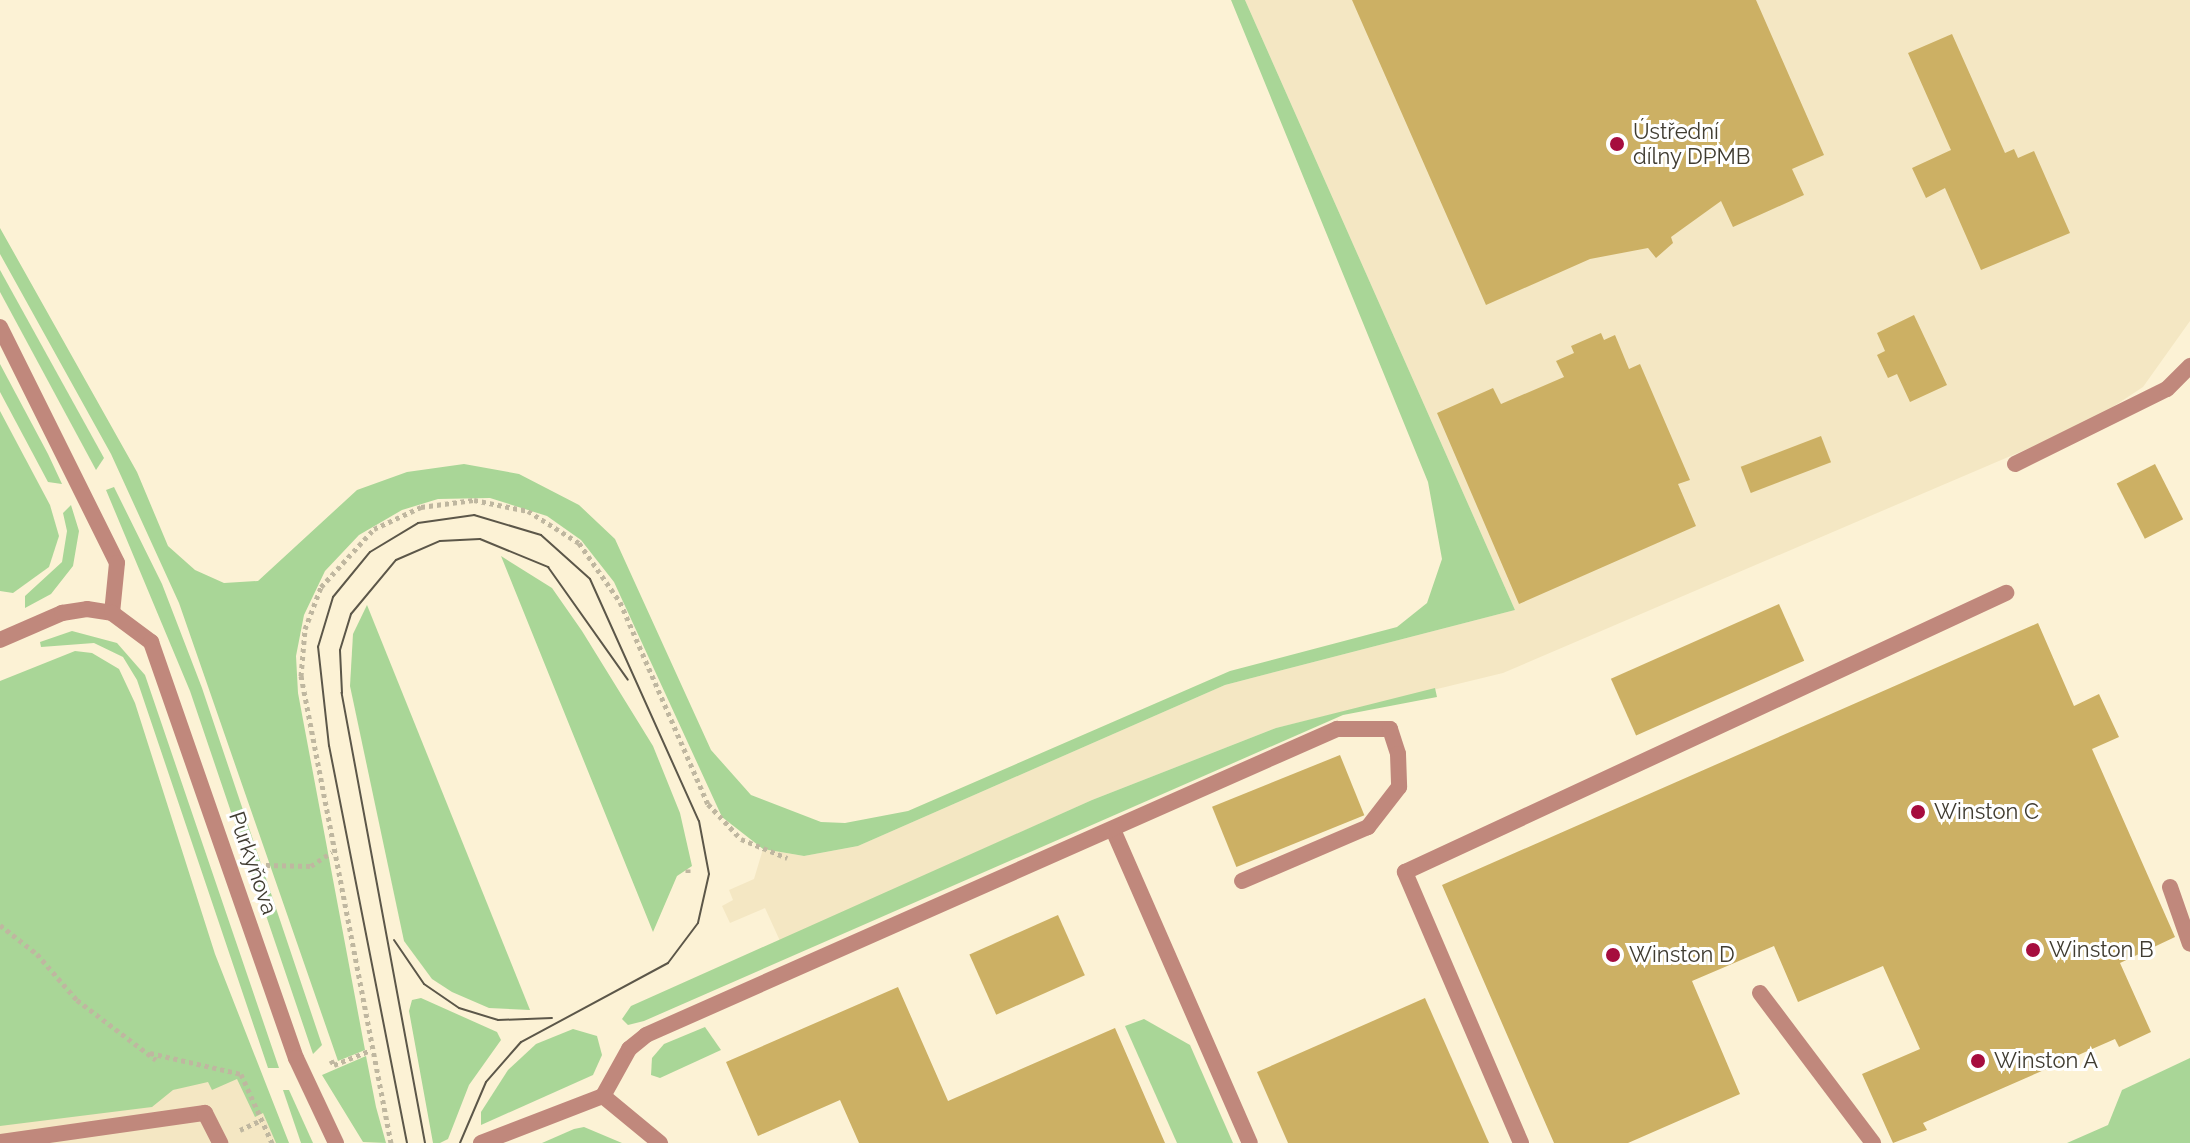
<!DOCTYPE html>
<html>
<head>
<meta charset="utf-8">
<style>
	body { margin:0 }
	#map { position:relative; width:2190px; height:1143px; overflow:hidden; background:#fcf2d5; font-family:Raleway,sans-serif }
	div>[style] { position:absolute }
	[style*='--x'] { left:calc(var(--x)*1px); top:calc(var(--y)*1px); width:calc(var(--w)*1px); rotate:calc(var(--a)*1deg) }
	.built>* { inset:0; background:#f4e7c3 }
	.green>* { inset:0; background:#a9d697 }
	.building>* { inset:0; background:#ccb064; transform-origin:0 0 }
	.path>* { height:5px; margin-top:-2.5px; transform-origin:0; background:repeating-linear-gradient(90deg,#bfb7a0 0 4px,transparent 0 8px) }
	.service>* { height:16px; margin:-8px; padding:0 8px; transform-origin:8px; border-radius:8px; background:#c0887c }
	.minor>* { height:16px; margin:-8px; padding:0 8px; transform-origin:8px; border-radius:8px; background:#c0887c }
	.tram>* { height:2px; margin:-1px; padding:0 1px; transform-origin:1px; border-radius:1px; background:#5c5749 }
	.dots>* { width:22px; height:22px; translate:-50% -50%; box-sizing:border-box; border:4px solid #fff; border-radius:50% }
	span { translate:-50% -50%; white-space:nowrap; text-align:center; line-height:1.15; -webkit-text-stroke:6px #fff; paint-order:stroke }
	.poi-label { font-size:22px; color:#403c31 }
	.left { translate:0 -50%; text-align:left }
	.street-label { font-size:22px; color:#403c31 }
</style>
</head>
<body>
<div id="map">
	<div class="built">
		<div style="clip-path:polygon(1245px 0,2190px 0,2190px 321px,2143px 387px,2090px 422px,1503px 673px,1276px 728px,1092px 800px,780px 941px,765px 908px,730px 923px,722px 906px,733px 900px,729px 890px,754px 879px,763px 849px,804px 856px,858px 846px,1225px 685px,1515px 610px)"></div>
		<div style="clip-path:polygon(255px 1065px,289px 1143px,0 1143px,0 1117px,173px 1090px)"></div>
	</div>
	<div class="green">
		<div style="clip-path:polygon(1231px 0,1245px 0,1515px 610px,1225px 685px,858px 846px,804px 856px,763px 849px,722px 817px,614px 582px,581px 540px,547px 516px,490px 498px,438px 499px,402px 510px,359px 535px,325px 571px,304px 615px,296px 656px,298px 693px,365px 1050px,338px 1061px,179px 603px,111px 454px,0 254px,0 228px,137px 472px,168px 546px,195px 570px,224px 583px,258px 581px,357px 490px,407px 472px,464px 464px,519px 474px,579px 505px,615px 539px,711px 750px,751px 795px,821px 822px,845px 823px,908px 811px,1230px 671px,1397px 627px,1427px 603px,1442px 559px,1428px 482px)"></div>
		<div style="clip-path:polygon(0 270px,104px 458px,96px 470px,0 292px)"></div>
		<div style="clip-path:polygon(0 364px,48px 454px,62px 484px,48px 482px,0 392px)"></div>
		<div style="clip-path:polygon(0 411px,50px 505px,59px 536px,49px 567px,13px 593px,0 591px)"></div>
		<div style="clip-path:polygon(114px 487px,162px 584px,202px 688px,322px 1045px,313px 1054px,190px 691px,106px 490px)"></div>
		<div style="clip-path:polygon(71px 505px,79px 531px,73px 566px,51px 594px,25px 608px,25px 596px,62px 562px,67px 531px,63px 513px)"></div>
		<div style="clip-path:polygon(501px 556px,552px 588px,582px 631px,653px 746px,680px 813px,692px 866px,677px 876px,653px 932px)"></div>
		<div style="clip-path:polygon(367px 605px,530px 1010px,489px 1008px,452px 992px,432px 979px,404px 941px,350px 686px,353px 634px)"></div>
		<div style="clip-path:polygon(72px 631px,117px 643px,145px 675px,279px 1068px,268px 1068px,137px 680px,123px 657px,94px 643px,41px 647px,40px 642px)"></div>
		<div style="clip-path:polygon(75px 651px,92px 653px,119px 669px,135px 703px,215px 954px,289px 1143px,276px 1143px,263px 1113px,255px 1117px,237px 1079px,212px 1090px,208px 1082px,173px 1090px,152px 1107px,0 1126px,0 681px)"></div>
		<div style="clip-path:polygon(1435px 688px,1437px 697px,1343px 715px,644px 1021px,628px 1025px,622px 1019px,631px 1006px,1092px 800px,1276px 728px)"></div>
		<div style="clip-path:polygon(421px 998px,497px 1032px,501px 1040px,469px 1085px,448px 1139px,440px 1143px,433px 1143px,409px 1011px,412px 1000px)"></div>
		<div style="clip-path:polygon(1144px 1019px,1190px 1045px,1233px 1143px,1177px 1143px,1125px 1026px)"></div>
		<div style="clip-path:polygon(705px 1027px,721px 1050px,660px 1078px,651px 1075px,652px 1058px,664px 1044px)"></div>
		<div style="clip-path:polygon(573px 1029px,597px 1036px,602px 1055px,593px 1075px,481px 1125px,481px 1112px,508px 1070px,536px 1044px)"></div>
		<div style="clip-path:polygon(366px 1056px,376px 1107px,386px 1143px,363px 1142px,322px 1075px)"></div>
		<div style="clip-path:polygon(2190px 1058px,2190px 1143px,2067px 1143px,2108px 1125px,2122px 1090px)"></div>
		<div style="clip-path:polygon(283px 1090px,289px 1090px,313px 1143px,301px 1143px)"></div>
		<div style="clip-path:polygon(584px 1127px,622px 1143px,542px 1143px,574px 1129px)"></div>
	</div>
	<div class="building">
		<div style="clip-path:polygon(1352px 0,1756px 0,1824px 155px,1792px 169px,1804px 195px,1733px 227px,1721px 201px,1671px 237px,1673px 243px,1656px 258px,1648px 248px,1590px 259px,1486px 305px)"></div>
		<div style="clip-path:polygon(1952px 34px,2005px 153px,2014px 149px,2018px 158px,2034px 151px,2070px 233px,1981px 270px,1945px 188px,1926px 198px,1912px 168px,1951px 150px,1908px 53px)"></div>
		<div style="clip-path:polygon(1914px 315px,1947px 385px,1910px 402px,1897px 374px,1888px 378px,1877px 355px,1885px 351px,1877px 333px)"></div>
		<div style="clip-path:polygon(1601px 333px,1604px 340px,1615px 335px,1629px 369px,1640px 364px,1690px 480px,1678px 484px,1696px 526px,1519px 604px,1437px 413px,1493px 388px,1501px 404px,1564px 377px,1556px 361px,1574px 353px,1571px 346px)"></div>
		<div style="left:1821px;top:436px;width:28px;height:86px;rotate:69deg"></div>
		<div style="left:2155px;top:464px;width:62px;height:43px;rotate:63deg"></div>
		<div style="left:1779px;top:604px;width:62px;height:184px;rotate:66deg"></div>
		<div style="clip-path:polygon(2038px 623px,2074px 706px,2099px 694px,2119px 737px,2092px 749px,2175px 937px,2120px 963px,2151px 1032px,2119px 1047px,2115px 1039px,1923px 1123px,1927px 1130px,1893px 1143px,1862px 1074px,1920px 1049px,1883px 966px,1798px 1002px,1774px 946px,1692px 981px,1740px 1094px,1628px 1143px,1554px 1143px,1442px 885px)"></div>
		<div style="left:1340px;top:755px;width:65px;height:138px;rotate:68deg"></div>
		<div style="left:1058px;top:915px;width:66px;height:97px;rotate:66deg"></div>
		<div style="clip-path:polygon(898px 987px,948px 1101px,1115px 1028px,1165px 1143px,859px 1143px,840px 1100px,758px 1136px,726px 1062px)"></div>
		<div style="clip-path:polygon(1425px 998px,1489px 1143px,1288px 1143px,1257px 1072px)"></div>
	</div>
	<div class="path">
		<div style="--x:266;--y:865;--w:45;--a:1.3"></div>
		<div style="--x:311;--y:866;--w:25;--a:-34"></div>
		<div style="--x:688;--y:869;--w:6;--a:90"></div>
		<div style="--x:0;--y:925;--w:47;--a:38.1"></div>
		<div style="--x:37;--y:954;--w:61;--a:49"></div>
		<div style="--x:77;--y:1000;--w:99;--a:37.2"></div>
		<div style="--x:150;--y:1053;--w:93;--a:13"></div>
		<div style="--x:241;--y:1074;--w:76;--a:65.8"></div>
		<div style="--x:331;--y:1060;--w:6;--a:59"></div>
		<div style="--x:334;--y:1065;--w:38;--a:-22"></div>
		<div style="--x:240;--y:1130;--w:23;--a:-25"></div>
		<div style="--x:391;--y:1143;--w:476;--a:-100.9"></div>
		<div style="--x:301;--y:676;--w:47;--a:-85.1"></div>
		<div style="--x:305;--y:629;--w:45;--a:-69.1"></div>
		<div style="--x:321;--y:587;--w:79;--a:-47.6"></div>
		<div style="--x:374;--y:529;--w:52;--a:-25.1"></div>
		<div style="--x:421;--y:507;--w:53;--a:-7.5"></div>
		<div style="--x:474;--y:500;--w:55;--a:11.5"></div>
		<div style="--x:528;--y:511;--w:60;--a:32.1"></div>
		<div style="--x:579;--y:543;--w:72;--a:55.2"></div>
		<div style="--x:620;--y:602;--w:220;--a:66.5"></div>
		<div style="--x:708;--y:804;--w:48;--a:46.7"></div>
		<div style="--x:741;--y:839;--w:50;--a:22.4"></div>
	</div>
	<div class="service">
		<div style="--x:2015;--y:464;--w:169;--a:-26.3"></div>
		<div style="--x:2167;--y:389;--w:33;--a:-45"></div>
		<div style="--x:1114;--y:832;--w:339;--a:66.4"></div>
		<div style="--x:2170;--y:887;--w:60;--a:70.7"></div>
		<div style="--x:1760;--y:993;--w:188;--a:53"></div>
		<div style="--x:603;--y:1096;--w:74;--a:39.5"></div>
		<div style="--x:0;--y:1142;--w:207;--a:-8.1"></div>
		<div style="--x:205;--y:1113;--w:34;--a:63"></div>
		<div style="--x:481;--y:1143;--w:131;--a:-21.1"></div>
		<div style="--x:603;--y:1096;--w:54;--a:-61"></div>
		<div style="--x:629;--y:1049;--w:22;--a:-39"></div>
		<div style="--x:646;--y:1035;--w:756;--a:-23.89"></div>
		<div style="--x:1337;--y:729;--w:53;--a:0"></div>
		<div style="--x:1390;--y:729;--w:26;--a:72"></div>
		<div style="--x:1398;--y:754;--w:33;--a:88"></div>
		<div style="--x:1399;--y:787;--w:51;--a:127.8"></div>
		<div style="--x:1368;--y:827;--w:137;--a:156.8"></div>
		<div style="--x:1521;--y:1143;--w:295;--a:-113.2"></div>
		<div style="--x:1405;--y:872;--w:663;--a:-24.9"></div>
	</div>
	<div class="minor">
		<div style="--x:0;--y:327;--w:263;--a:63.6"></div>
		<div style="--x:117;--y:563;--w:50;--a:95.7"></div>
		<div style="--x:0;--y:640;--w:68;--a:-23.5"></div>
		<div style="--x:62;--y:613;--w:25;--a:-9"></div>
		<div style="--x:87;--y:609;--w:25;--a:9"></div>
		<div style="--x:112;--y:613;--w:49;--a:36.6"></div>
		<div style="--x:151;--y:642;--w:441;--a:70.8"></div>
		<div style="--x:296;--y:1058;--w:94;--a:64.8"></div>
	</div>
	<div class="tram">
		<div style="--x:394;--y:940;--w:53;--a:55.7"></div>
		<div style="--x:424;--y:984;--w:42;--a:34.4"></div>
		<div style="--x:459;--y:1008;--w:41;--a:17.1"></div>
		<div style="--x:498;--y:1020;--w:54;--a:-2.1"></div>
		<div style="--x:407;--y:1143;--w:405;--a:-101.1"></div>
		<div style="--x:329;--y:746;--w:100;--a:-96.3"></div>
		<div style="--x:318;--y:647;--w:52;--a:-73.3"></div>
		<div style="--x:333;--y:597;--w:58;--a:-50.6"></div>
		<div style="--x:370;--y:552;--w:56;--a:-31.1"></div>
		<div style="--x:418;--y:523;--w:57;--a:-8.1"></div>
		<div style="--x:474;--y:515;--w:70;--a:16.6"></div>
		<div style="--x:541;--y:535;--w:66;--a:41.9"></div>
		<div style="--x:590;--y:579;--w:265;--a:65.8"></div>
		<div style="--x:699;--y:821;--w:54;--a:79.3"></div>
		<div style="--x:709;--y:874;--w:50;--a:102.7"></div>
		<div style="--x:698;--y:923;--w:50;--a:126.9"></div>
		<div style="--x:668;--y:963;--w:167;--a:151.7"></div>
		<div style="--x:521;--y:1042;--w:53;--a:131.2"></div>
		<div style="--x:486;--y:1082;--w:66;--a:113.1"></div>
		<div style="--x:425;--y:1143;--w:458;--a:-100.5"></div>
		<div style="--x:342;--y:693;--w:43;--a:-92.7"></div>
		<div style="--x:340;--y:650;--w:38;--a:-73"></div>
		<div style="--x:351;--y:614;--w:70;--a:-50.2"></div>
		<div style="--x:396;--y:560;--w:48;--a:-23.4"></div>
		<div style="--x:440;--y:541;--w:40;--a:-2.9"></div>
		<div style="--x:480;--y:539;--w:74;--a:22.4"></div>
		<div style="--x:548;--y:567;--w:138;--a:54.7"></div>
	</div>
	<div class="dots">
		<div style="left:1617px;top:144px;background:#a60d3e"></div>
		<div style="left:1918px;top:812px;background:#a60d3e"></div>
		<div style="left:2033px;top:950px;background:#a60d3e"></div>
		<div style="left:1613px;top:955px;background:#a60d3e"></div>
		<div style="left:1978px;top:1061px;background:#a60d3e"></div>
	</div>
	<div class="poi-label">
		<span class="left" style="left:1633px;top:144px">Ústřední<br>dílny DPMB</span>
		<span class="left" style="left:1934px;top:812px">Winston C</span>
		<span class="left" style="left:2049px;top:950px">Winston B</span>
		<span class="left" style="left:1629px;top:955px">Winston D</span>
		<span class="left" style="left:1994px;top:1061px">Winston A</span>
	</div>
	<div class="street-label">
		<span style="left:253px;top:863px;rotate:71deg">Purkyňova</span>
	</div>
</div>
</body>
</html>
